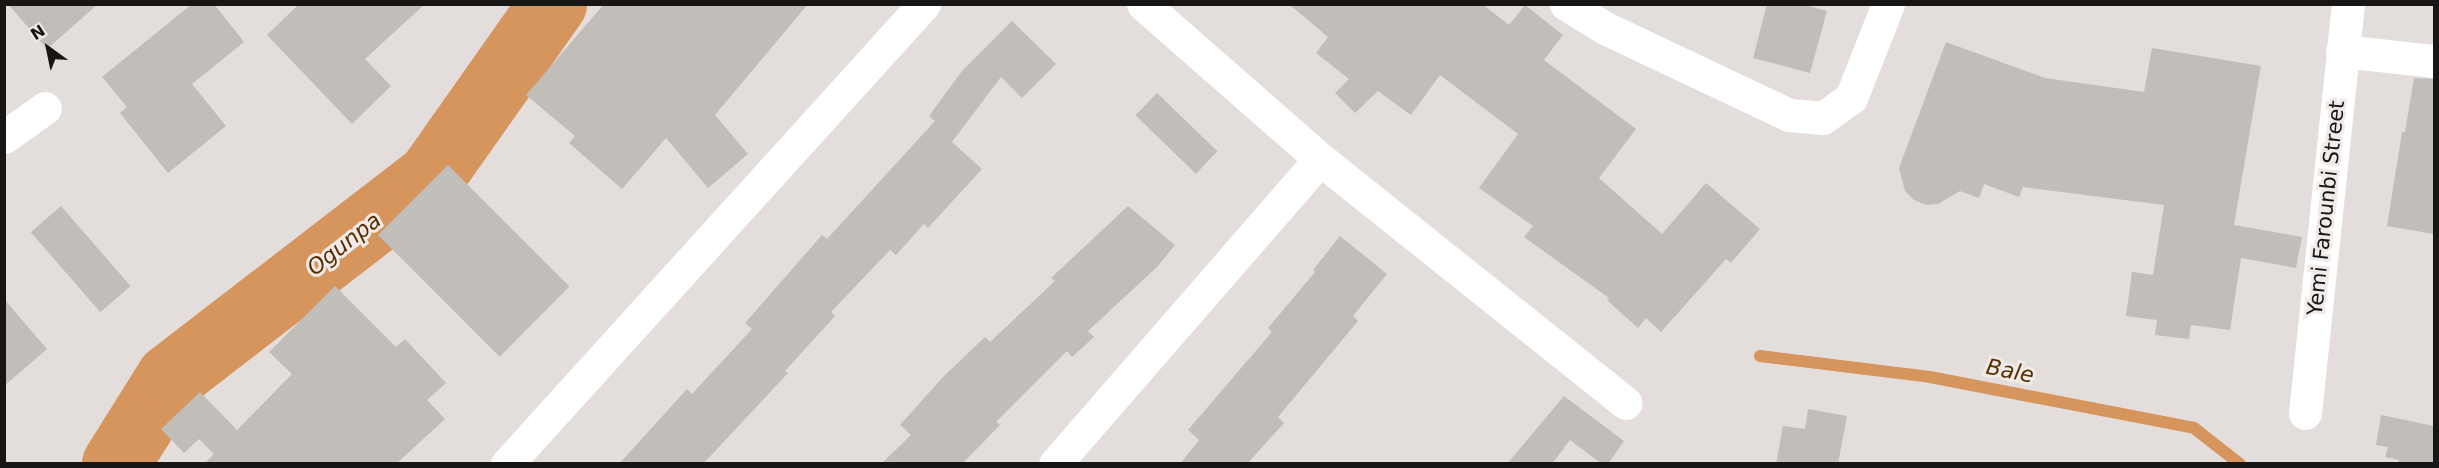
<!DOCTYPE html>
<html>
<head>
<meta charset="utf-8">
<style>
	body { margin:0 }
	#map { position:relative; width:2439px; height:468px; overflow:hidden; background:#e3dedb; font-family:"DejaVu Sans",sans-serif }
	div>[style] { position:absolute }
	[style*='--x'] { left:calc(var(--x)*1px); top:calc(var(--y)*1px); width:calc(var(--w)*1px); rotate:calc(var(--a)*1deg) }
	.stream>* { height:12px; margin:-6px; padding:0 6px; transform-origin:6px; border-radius:6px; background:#d7955e }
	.river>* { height:68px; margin:-34px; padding:0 34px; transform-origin:34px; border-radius:34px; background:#d7955e }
	.building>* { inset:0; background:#c1bdb9; transform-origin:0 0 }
	.minor>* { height:33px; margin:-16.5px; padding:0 16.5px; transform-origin:16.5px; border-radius:16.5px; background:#fff }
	span { translate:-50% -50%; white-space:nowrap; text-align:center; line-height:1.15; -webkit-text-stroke:6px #f0ebe8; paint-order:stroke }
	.street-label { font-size:21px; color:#181615 }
	.water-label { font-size:22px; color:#592f01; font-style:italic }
	.frame { position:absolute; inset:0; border:6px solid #181615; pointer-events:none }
	.north { position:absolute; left:18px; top:18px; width:60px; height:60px; -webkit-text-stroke:4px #f0ebe8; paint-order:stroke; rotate:327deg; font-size:16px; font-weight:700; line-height:24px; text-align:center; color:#181615 }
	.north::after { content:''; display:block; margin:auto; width:21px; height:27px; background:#181615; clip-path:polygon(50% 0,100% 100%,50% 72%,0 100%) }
</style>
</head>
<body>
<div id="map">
	<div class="stream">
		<div style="--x:1760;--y:356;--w:171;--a:7"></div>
		<div style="--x:1930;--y:377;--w:269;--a:10.9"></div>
		<div style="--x:2194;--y:428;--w:58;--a:38"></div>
	</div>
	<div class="river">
		<div style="--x:116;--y:464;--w:102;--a:-57.9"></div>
		<div style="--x:170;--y:378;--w:329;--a:-37.6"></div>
		<div style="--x:431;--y:177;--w:212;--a:-54.8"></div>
	</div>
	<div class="building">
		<div style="clip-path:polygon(8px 4px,98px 4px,47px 49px)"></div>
		<div style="clip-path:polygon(192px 4px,214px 4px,244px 42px,192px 84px,226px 126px,168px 173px,120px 113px,127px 107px,102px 77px)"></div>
		<div style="clip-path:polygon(299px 4px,425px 4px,365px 59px,391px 86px,352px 124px,267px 35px)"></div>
		<div style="clip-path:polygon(604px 4px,808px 4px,715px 115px,748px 154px,708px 188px,666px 138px,622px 189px,569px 143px,575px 136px,526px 95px)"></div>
		<div style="clip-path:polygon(1289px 4px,1482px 4px,1509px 25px,1525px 5px,1563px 35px,1544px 60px,1636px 129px,1599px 178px,1662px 234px,1706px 183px,1760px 229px,1731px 263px,1726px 259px,1661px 332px,1646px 318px,1638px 328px,1607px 300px,1609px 298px,1524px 237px,1533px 226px,1479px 188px,1518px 134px,1440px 75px,1411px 115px,1378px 91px,1355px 113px,1335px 93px,1349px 79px,1316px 53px,1328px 37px)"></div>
		<div style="clip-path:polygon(1767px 4px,1801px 4px,1827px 11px,1810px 73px,1753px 58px)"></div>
		<div style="clip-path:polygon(1012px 21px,1056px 64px,1022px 98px,1001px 77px,952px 142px,982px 169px,928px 228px,924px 224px,896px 255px,890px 250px,831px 312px,835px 316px,785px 371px,788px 373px,703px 464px,619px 464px,687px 389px,692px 394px,752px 329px,745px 323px,822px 235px,827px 239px,935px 121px,929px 116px,962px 71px)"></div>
		<div style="clip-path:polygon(1946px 42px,2045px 78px,2144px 92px,2152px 48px,2261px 66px,2234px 225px,2302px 237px,2296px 268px,2241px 258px,2230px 330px,2191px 325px,2189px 339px,2155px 335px,2157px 320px,2126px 316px,2132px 272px,2153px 275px,2164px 205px,2023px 187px,2019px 197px,1984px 184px,1979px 198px,1960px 191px,1938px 204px,1926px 205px,1914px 200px,1905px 191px,1899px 168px)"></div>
		<div style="clip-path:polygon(2414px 78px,2434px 79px,2434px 234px,2387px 226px,2402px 132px,2405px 132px)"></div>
		<div style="left:1157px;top:93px;width:84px;height:31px;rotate:44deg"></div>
		<div style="left:448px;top:165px;width:172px;height:99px;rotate:45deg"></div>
		<div style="left:61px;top:206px;width:106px;height:40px;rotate:49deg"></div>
		<div style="clip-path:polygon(1128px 206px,1175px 245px,1158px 266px,1088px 331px,1094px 337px,1072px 357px,1067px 351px,996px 422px,1000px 425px,962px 464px,881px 464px,911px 435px,900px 425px,943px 377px,985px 337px,990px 342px,1055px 281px,1051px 278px)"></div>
		<div style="clip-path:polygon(1340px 236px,1387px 274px,1353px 316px,1358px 321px,1278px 417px,1284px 423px,1247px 464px,1180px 464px,1199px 440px,1188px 430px,1272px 332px,1268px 328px,1315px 272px,1313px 270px)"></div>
		<div style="clip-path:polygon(335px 286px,396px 347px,405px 339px,446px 383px,427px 400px,445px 419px,396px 464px,204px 464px,214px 454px,199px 439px,184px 453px,161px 429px,200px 392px,237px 430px,292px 374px,269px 352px)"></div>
		<div style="clip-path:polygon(4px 299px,47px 349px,4px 386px)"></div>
		<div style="clip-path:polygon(1564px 396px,1624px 441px,1608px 464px,1602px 464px,1570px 440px,1552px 464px,1507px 464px)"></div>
		<div style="clip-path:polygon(1808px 409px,1847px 416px,1838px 464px,1776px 464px,1783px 426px,1805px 429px)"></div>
		<div style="clip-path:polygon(2381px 415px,2434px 426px,2434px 464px,2398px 464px,2399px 460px,2385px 457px,2388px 447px,2376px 445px)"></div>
	</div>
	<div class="minor">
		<div style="--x:1143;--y:4;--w:235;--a:41.2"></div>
		<div style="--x:1320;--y:159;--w:391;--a:38.6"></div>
		<div style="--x:1566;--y:4;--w:46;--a:31.6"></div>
		<div style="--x:1605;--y:28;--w:204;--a:25.3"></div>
		<div style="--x:1789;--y:115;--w:34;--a:5"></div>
		<div style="--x:1823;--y:118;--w:34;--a:-36"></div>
		<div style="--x:1851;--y:98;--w:101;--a:-68.5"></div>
		<div style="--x:2342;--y:51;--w:93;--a:6.2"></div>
		<div style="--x:4;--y:137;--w:50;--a:-35.3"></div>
		<div style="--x:2305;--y:413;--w:411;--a:-84"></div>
		<div style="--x:507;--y:464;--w:621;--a:-47.81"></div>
		<div style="--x:1055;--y:464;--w:404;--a:-49"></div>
	</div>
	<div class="street-label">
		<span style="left:2326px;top:208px;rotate:-84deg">Yemi Farounbi Street</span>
	</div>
	<div class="water-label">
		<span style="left:344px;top:244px;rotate:-38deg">Ogunpa</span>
		<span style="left:2010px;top:371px;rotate:11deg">Bale</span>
	</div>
	<div class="frame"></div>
	<div class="north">N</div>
</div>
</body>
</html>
